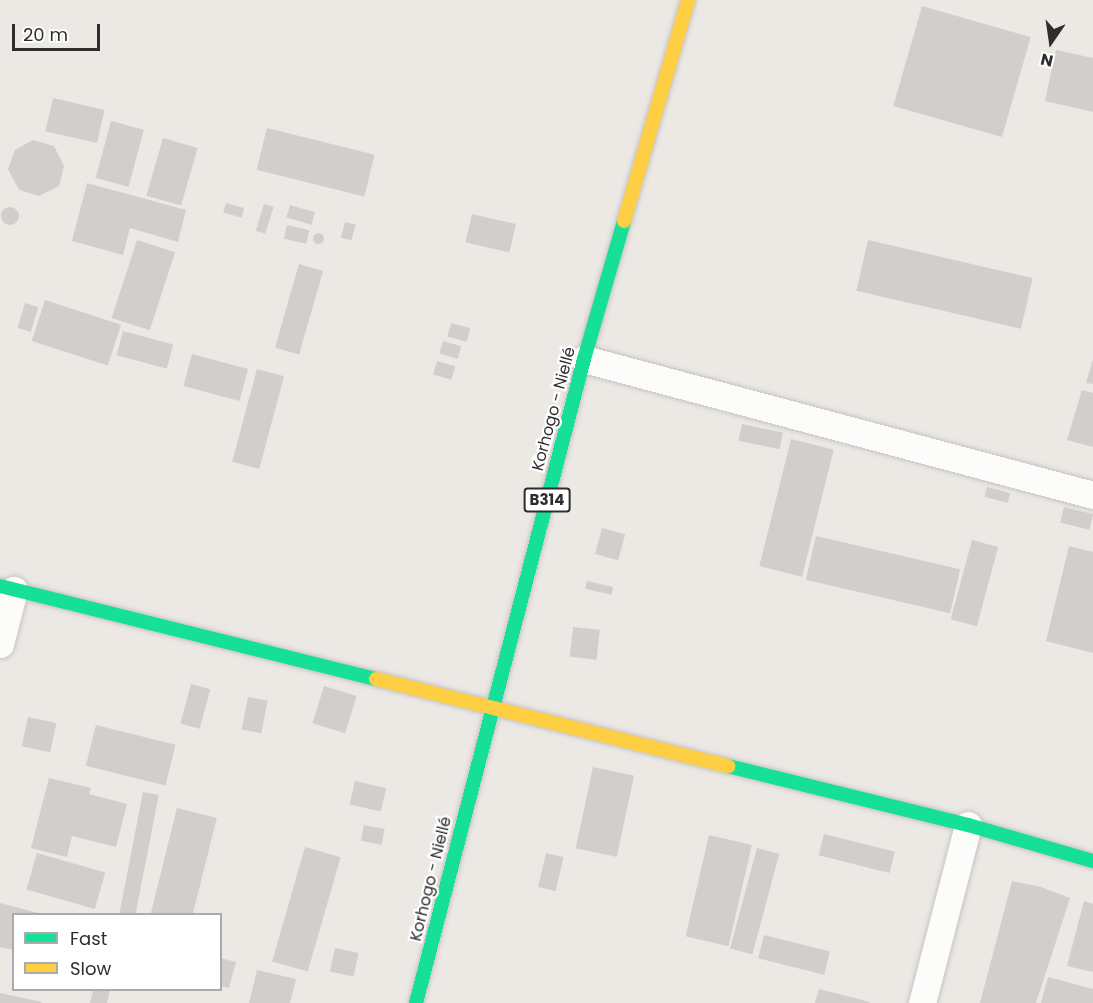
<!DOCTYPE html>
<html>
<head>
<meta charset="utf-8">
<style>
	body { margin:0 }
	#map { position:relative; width:1093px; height:1003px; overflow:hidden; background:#ece8e4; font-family:Poppins,sans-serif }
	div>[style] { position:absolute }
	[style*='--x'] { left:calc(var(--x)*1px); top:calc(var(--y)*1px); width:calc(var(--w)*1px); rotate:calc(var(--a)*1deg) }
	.building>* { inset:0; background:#d1cecb; transform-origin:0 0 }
	.round { border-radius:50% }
	.roads { filter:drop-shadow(0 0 2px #c5c4c5) drop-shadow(0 0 2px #c5c4c5) }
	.street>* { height:27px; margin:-13.5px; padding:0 13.5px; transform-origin:13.5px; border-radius:13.5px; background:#fcfcfb }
	.fast>* { height:14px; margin:-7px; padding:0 7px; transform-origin:7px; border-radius:7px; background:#16e098 }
	.slow>* { height:14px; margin:-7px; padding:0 7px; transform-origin:7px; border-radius:7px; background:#ffcf43 }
	span { translate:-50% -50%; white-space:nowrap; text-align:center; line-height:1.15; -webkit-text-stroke:4.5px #fff; paint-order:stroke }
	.shield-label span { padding:2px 4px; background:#fff; border:2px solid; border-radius:4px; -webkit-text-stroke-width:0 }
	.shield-label { font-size:15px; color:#2e2e2e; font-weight:700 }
	.street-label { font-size:16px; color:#2e2e2e }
	.legend { position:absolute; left:12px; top:913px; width:210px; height:78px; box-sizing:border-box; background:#fff; border:2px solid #ababab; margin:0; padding:8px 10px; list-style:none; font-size:18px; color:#2e2e2e }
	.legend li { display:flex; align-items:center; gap:12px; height:30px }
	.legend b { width:30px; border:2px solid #ababab }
	.north { position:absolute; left:1021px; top:12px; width:60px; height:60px; -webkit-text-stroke:4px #fff; paint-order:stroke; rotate:193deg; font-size:16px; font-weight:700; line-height:24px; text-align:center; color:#2e2e2e }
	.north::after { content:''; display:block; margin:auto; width:21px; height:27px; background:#2e2e2e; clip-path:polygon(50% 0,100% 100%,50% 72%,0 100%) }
	.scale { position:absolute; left:12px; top:24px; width:88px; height:27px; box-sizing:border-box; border:3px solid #2e2e2e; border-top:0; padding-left:8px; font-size:18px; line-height:21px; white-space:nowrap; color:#2e2e2e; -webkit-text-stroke:4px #fff; paint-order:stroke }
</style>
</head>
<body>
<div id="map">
	<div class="building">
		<div style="left:922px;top:6px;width:113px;height:104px;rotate:16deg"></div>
		<div style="clip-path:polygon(1056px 50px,1093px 58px,1093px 112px,1045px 101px)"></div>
		<div style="left:53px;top:98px;width:53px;height:34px;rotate:13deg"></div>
		<div style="left:111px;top:121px;width:34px;height:59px;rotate:15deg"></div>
		<div style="left:267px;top:128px;width:111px;height:43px;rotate:14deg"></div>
		<div style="left:163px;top:138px;width:36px;height:60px;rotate:16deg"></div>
		<div style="clip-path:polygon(33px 140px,54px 146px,64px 166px,59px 186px,39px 196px,19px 190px,8px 169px,15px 150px)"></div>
		<div style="clip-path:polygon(87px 183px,186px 210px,178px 242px,130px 228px,123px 255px,72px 241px)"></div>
		<div style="left:226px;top:203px;width:19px;height:10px;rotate:16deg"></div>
		<div style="left:264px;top:204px;width:10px;height:28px;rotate:17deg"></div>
		<div style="left:290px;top:205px;width:26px;height:13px;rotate:16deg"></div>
		<div class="round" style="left:1px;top:207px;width:18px;height:18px"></div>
		<div style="left:472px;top:214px;width:45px;height:29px;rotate:13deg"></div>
		<div style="left:345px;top:222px;width:11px;height:16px;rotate:15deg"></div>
		<div style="left:287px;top:225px;width:23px;height:14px;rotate:13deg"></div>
		<div class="round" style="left:312.5px;top:232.5px;width:11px;height:11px"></div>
		<div style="left:137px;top:240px;width:40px;height:82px;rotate:18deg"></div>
		<div style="left:868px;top:240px;width:169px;height:52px;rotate:13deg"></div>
		<div style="left:299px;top:264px;width:25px;height:87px;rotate:16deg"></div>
		<div style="left:45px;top:300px;width:80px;height:43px;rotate:18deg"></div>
		<div style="left:25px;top:303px;width:14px;height:26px;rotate:17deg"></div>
		<div style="left:451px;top:323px;width:20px;height:14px;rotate:15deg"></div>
		<div style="left:123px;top:331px;width:52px;height:25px;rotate:15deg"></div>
		<div style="left:443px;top:341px;width:19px;height:13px;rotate:16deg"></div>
		<div style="left:192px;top:354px;width:58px;height:33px;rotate:15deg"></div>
		<div style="clip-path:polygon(1093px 359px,1093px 384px,1086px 383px)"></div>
		<div style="left:437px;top:361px;width:19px;height:14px;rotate:16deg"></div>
		<div style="left:257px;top:369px;width:28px;height:96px;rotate:15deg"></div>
		<div style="clip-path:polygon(1082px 390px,1093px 393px,1093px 447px,1067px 440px)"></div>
		<div style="left:742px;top:424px;width:42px;height:17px;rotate:12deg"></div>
		<div style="left:791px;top:439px;width:44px;height:131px;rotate:14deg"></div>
		<div style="left:987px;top:487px;width:24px;height:10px;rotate:15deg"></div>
		<div style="left:1064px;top:507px;width:30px;height:16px;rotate:14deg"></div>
		<div style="left:602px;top:528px;width:24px;height:27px;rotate:15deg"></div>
		<div style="left:816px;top:536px;width:148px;height:45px;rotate:13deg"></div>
		<div style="left:972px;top:540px;width:27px;height:82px;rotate:15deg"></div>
		<div style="clip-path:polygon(1069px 546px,1093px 552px,1093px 653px,1046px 641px)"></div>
		<div style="left:587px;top:581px;width:27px;height:8px;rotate:13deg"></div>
		<div style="left:573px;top:627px;width:27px;height:30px;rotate:6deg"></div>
		<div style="left:191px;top:684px;width:20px;height:41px;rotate:15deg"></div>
		<div style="left:324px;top:686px;width:34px;height:39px;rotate:17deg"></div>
		<div style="left:248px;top:697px;width:20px;height:33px;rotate:11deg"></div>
		<div style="left:28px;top:717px;width:29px;height:30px;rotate:12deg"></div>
		<div style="left:96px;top:725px;width:82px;height:42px;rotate:14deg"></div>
		<div style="left:593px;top:767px;width:42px;height:83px;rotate:12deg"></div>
		<div style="clip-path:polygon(49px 778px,91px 788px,89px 794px,127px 804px,116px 847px,72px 836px,67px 857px,31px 848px)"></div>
		<div style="left:355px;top:781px;width:32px;height:24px;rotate:13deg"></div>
		<div style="left:143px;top:792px;width:16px;height:126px;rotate:11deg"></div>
		<div style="left:177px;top:808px;width:41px;height:110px;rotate:14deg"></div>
		<div style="left:364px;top:825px;width:21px;height:16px;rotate:11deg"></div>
		<div style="left:824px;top:834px;width:73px;height:22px;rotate:14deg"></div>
		<div style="left:709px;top:835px;width:44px;height:104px;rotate:13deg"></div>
		<div style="left:305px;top:847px;width:37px;height:119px;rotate:16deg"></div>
		<div style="left:757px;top:848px;width:23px;height:104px;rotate:15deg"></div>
		<div style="left:37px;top:853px;width:71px;height:38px;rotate:16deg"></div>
		<div style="left:546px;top:853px;width:18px;height:35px;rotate:13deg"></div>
		<div style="clip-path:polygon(1012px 881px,1041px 887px,1070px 898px,1036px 1003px,980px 1003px)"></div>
		<div style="clip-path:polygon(1084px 901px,1093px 904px,1093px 972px,1067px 966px)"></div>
		<div style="clip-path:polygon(0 903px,42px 914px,14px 914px,14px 950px,0 947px)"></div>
		<div style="left:764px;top:935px;width:68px;height:24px;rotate:14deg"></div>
		<div style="left:335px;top:948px;width:24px;height:24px;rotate:12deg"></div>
		<div style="clip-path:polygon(220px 958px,236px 962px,229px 988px,220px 986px)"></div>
		<div style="clip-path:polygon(257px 970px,296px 979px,290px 1003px,249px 1003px)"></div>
		<div style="clip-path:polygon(1048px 977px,1093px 989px,1093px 1003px,1041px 1003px)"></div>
		<div style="clip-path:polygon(819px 989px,870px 1002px,869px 1003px,815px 1003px)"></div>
		<div style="clip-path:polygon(93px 990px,110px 990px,107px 1003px,90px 1003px)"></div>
		<div style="clip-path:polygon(0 993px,42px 1002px,41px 1003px,0 1003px)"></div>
	</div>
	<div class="roads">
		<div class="street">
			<div style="--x:584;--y:359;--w:527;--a:14.96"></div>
			<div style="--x:0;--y:644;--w:56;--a:-75.5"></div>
			<div style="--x:922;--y:1003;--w:184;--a:-75.5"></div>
		</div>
		<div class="fast">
			<div style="--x:0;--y:586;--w:387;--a:13.9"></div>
			<div style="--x:728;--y:766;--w:247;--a:13.8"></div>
			<div style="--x:968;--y:825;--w:130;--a:16.1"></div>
			<div style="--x:416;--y:1003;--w:666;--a:-75.38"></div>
			<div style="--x:584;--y:359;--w:144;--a:-73.8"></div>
		</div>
		<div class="slow">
			<div style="--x:624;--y:221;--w:230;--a:-73.8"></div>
			<div style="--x:376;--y:679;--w:363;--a:13.9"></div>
		</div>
	</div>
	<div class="shield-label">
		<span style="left:547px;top:500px">B314</span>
	</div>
	<div class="street-label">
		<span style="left:554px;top:409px;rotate:-75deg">Korhogo - Niellé</span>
		<span style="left:431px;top:879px;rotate:-76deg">Korhogo - Niellé</span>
	</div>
	<ul class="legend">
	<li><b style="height:8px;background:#16e098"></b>Fast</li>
	<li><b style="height:8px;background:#ffcf43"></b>Slow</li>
	</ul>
	<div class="north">N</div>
	<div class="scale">20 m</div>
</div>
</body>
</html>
